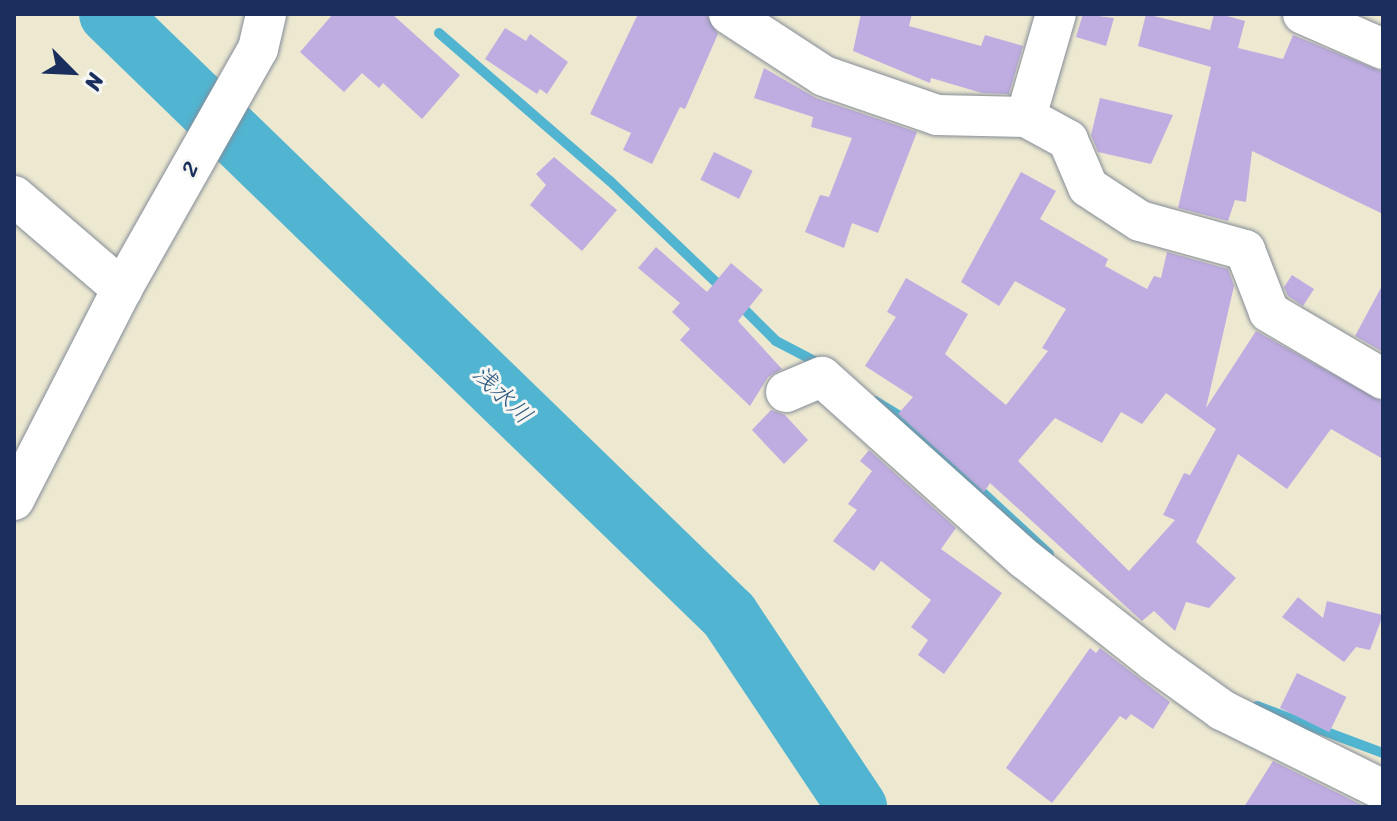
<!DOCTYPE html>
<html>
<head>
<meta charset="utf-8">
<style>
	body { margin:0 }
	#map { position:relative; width:1397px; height:821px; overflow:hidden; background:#ede9d1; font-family:Sriracha,"Klee One",sans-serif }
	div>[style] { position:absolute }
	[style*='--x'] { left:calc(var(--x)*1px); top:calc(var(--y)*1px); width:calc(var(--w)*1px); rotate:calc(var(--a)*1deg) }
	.stream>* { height:10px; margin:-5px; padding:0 5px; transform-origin:5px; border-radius:5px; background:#51b4d0 }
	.river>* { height:60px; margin:-30px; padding:0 30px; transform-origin:30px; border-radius:30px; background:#51b4d0 }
	.building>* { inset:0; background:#bfade1; transform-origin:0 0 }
	.roads { filter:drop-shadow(0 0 2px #848c98) drop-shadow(0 0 2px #848c98) }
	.minor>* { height:40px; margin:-20px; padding:0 20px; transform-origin:20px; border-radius:20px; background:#fff }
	span { translate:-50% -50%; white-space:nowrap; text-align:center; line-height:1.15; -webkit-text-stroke:6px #f6f6f2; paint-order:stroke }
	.street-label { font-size:22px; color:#1b2f5e }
	.water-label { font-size:24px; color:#2b5780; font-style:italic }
	.frame { position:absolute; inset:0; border:16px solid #1b2f5e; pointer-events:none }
	.north { position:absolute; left:32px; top:32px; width:80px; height:80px; -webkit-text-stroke:6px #f6f6f2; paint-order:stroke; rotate:114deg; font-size:22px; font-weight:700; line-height:32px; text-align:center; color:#1b2f5e }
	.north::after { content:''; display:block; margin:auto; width:28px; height:36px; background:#1b2f5e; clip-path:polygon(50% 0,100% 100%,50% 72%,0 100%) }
</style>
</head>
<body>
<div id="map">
	<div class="stream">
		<div style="--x:439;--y:33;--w:226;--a:40.9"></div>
		<div style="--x:610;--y:181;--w:159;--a:43.7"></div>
		<div style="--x:737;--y:302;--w:55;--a:45"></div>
		<div style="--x:776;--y:341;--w:56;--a:27.5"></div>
		<div style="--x:875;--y:401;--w:29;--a:31"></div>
		<div style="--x:900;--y:416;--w:203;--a:42.8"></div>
		<div style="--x:1257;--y:706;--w:134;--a:20.5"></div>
	</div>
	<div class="river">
		<div style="--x:109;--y:14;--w:863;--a:44.11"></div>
		<div style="--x:729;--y:615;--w:231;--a:56.3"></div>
	</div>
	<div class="building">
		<div style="clip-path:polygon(333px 14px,392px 14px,460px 75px,422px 119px,383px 83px,379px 88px,362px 73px,344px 92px,300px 52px)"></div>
		<div style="clip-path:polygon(638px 14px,706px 14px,718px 34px,685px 109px,680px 107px,652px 164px,623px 150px,631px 133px,590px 114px)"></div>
		<div style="clip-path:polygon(861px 14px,912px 14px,909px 26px,981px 46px,985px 35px,1023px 46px,1009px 94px,982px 93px,931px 78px,930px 83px,853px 51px)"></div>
		<div style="clip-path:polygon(1083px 14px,1114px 18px,1106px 46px,1076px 37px)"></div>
		<div style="clip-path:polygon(1146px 14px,1210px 30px,1214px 14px,1220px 14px,1245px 21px,1238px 48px,1283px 59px,1293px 35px,1383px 72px,1383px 214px,1252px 151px,1246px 202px,1235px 200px,1228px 221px,1178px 208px,1211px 67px,1138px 46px)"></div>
		<div style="clip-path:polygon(505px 28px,526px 41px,530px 34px,568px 62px,547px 94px,540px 89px,537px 94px,485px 59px)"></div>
		<div style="clip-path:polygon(764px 68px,816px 98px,917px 132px,878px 233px,852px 223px,844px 248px,805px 232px,820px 195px,829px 197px,852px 138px,811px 127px,813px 117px,754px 98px)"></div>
		<div style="clip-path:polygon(1100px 98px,1173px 115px,1151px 164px,1098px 152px,1091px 135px)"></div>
		<div style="left:714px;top:152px;width:43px;height:31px;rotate:26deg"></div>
		<div style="clip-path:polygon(554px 157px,617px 210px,582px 251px,530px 205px,546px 185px,536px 174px)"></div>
		<div style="clip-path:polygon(evenodd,1021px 172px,1056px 191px,1040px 219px,1108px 259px,1105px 266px,1147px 289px,1154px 276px,1161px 278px,1167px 252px,1228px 269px,1234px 286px,1206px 408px,1256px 331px,1383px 402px,1383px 459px,1331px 429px,1287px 489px,1238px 454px,1196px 542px,1236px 578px,1209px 608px,1186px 602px,1175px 631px,1154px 611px,1142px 621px,990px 483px,984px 492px,898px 414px,913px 397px,865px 366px,896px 317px,887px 312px,906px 278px,968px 314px,945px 354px,1006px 405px,1048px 351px,1042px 348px,1066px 309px,1015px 281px,999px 306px,961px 282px,1021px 172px,1166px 393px,1216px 429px,1190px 475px,1184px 473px,1163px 515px,1175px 520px,1129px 571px,1018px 461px,1055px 418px,1102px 443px,1121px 412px,1142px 424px,1166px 393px)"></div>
		<div style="clip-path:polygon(656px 247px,707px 292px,731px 263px,763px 290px,738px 321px,782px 369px,768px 377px,750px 406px,680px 340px,690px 329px,672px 312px,680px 303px,638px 268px)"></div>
		<div style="clip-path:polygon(1292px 275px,1314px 289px,1303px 306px,1288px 296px,1284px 287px)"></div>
		<div style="clip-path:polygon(1383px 284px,1383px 352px,1355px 336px)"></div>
		<div style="clip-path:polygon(771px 410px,785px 415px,808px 440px,784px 464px,752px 430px)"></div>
		<div style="clip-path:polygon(869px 450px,956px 528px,941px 549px,1002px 593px,944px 674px,918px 655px,928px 640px,911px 627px,931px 600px,881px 561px,874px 571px,833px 541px,857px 510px,848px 504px,872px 471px,860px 461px)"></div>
		<div style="clip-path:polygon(1298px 597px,1323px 618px,1327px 601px,1383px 615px,1370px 650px,1356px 647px,1344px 662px,1282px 617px)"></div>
		<div style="clip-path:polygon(1090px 648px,1096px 653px,1100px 648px,1170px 702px,1153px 729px,1131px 714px,1126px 720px,1120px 716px,1052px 803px,1006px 768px)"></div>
		<div style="left:1297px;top:673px;width:55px;height:39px;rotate:26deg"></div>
		<div style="clip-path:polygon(1273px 761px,1364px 806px,1365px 807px,1244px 807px)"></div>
	</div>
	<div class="roads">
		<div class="minor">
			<div style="--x:729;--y:14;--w:113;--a:33.1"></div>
			<div style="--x:824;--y:76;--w:120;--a:19"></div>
			<div style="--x:937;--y:115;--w:89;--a:1.3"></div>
			<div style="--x:1026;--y:117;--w:48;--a:28.7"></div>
			<div style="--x:1068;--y:140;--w:51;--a:66.9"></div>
			<div style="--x:1088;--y:187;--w:62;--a:33.2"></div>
			<div style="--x:1140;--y:221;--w:109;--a:15.4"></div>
			<div style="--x:1245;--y:250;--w:66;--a:68.8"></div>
			<div style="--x:1269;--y:312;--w:132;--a:30.4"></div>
			<div style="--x:1303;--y:14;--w:87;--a:23.6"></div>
			<div style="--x:1026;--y:117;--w:107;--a:-73.8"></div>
			<div style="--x:14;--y:196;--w:143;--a:40.7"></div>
			<div style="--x:786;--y:392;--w:39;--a:-23"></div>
			<div style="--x:822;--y:377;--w:273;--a:41.9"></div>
			<div style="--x:1025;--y:559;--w:164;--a:38.3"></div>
			<div style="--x:1154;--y:661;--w:84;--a:35.8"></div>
			<div style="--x:1222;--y:710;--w:180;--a:26.4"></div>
			<div style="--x:14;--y:500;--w:237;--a:-62.9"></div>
			<div style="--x:122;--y:289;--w:276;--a:-60.5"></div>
			<div style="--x:258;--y:49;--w:36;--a:-77"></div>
		</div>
	</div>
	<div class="street-label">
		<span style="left:190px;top:169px;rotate:-61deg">2</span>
	</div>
	<div class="water-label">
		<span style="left:502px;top:395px;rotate:44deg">浅水川</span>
	</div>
	<div class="frame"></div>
	<div class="north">N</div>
</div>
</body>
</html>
